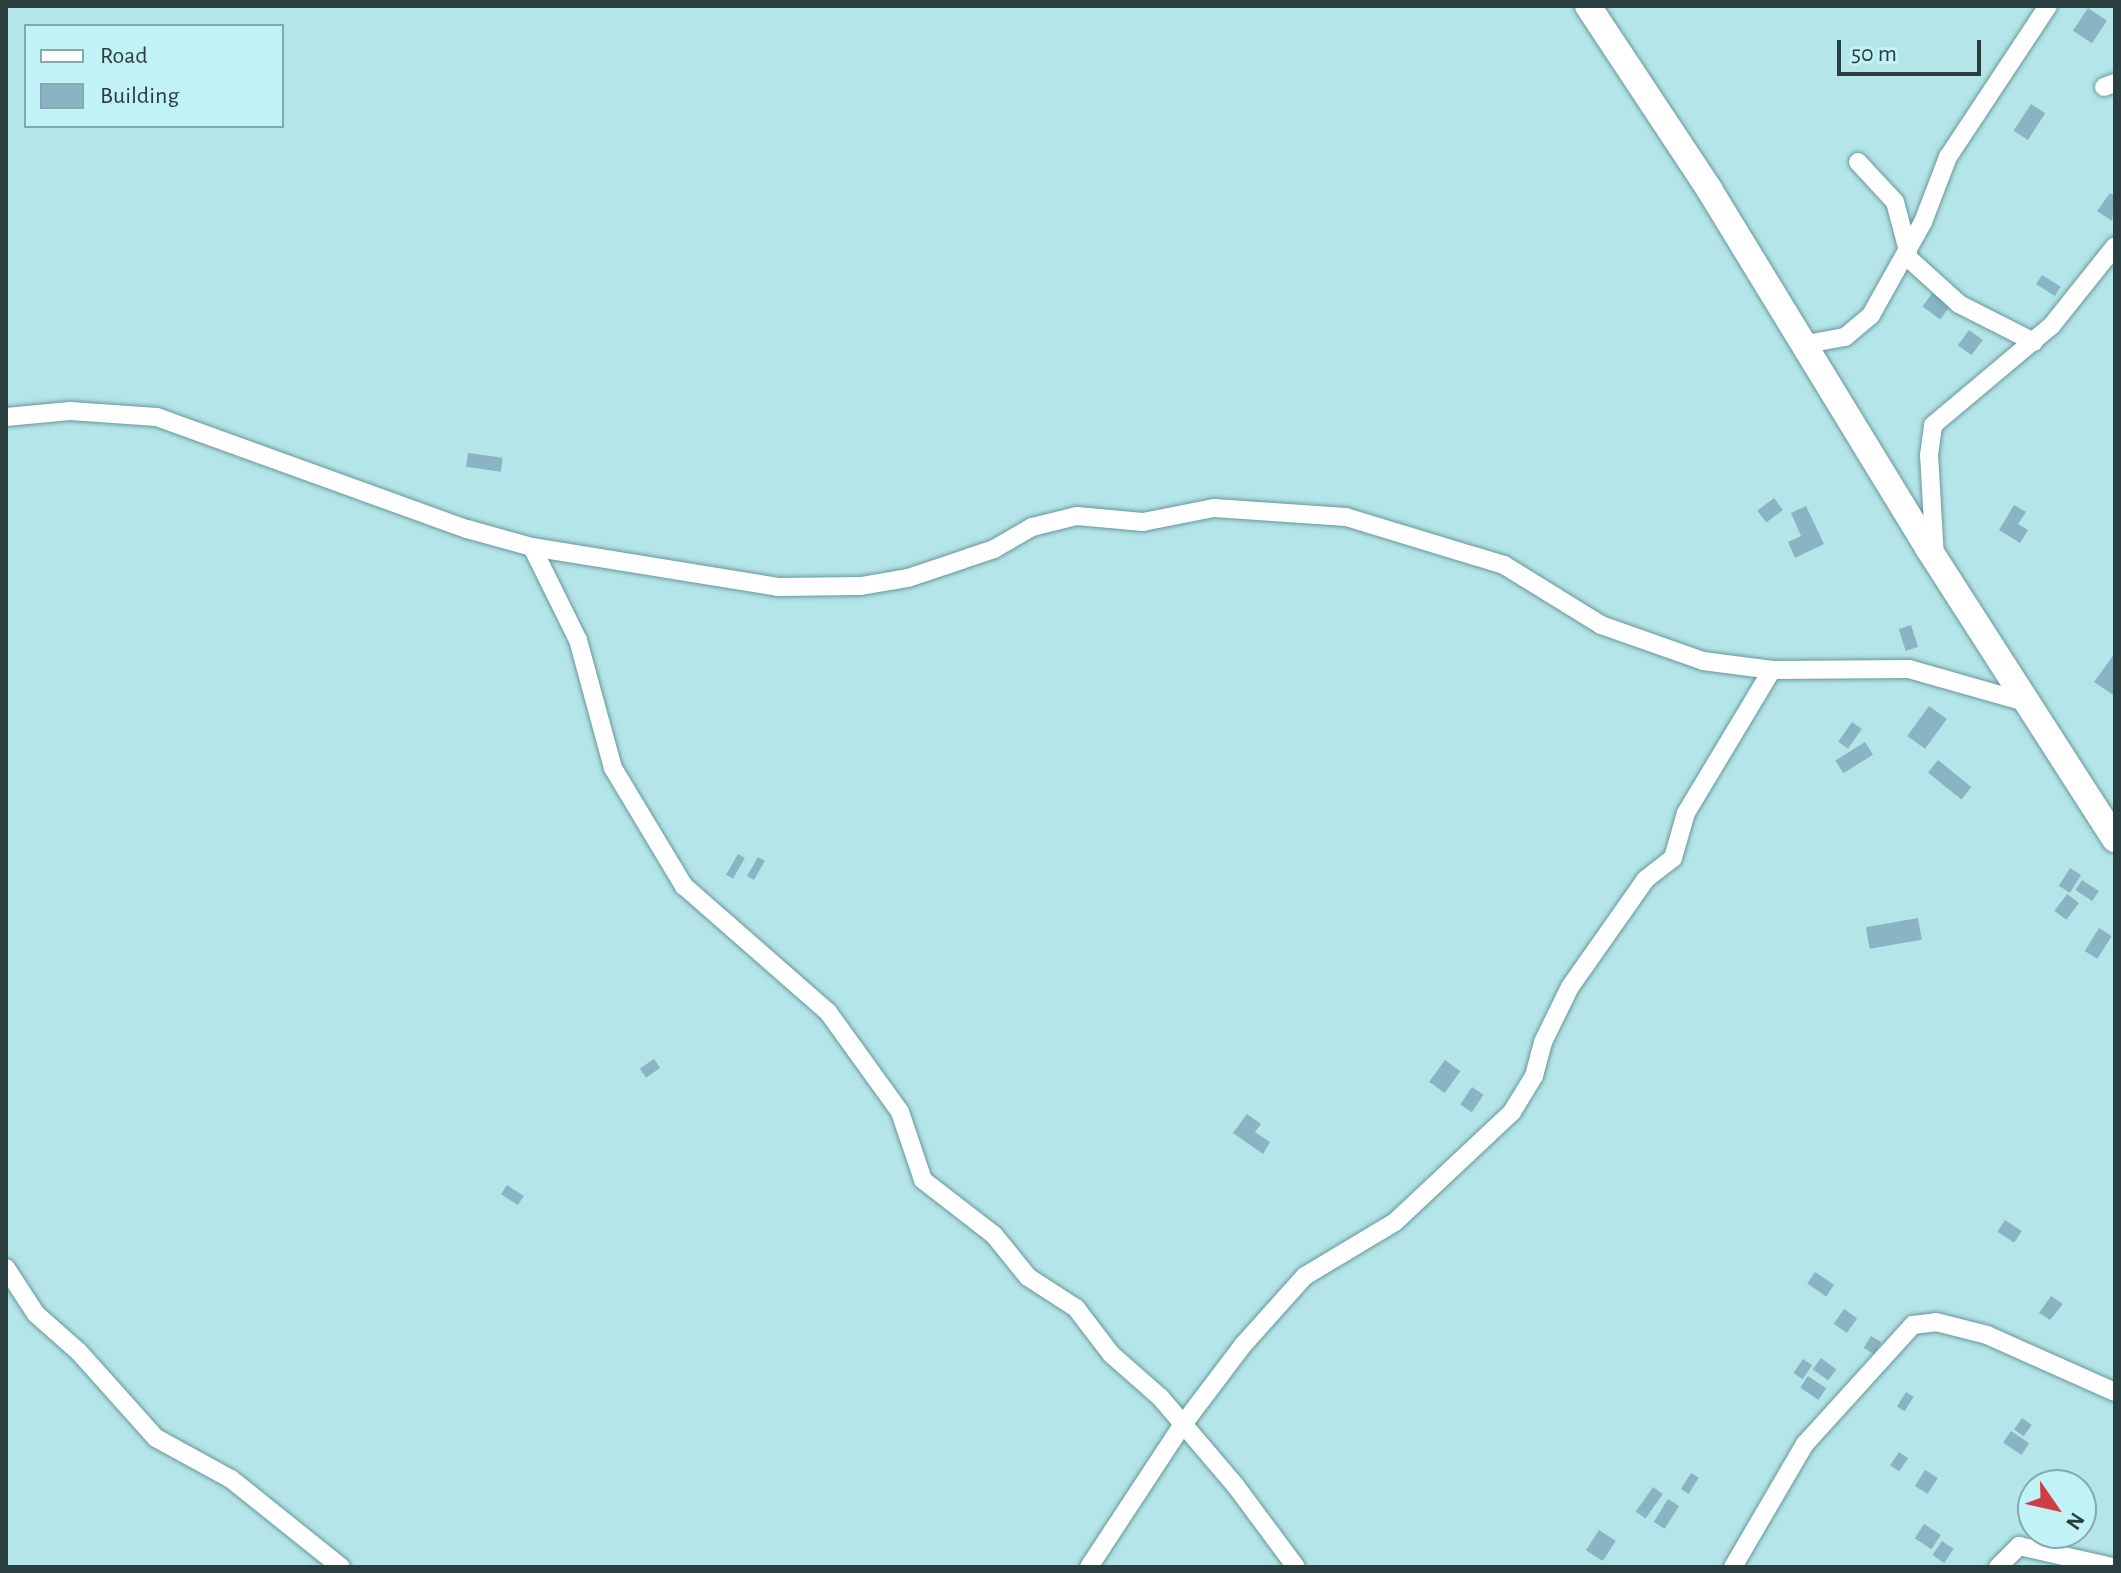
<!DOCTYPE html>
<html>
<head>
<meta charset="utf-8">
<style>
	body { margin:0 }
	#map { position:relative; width:2121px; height:1573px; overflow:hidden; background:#b4e5e8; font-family:"Alegreya Sans",sans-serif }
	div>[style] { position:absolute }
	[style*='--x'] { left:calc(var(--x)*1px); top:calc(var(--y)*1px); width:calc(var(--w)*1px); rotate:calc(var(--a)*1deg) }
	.building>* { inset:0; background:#8ab4c4; transform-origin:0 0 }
	.roads { filter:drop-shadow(0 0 2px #68979a) drop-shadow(0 0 2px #68979a) }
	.street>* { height:18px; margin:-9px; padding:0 9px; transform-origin:9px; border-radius:9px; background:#fff }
	.secondary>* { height:26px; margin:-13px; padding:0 13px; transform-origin:13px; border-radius:13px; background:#fff }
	span { translate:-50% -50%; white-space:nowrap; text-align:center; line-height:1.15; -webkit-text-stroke:7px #c1f2f6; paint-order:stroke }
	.frame { position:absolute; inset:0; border:8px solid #2a3e3f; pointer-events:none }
	.legend { position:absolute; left:24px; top:24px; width:260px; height:104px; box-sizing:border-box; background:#c1f2f6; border:2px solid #85aaad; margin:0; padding:10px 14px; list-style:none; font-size:24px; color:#2a3e3f }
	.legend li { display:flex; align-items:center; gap:16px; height:40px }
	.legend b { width:40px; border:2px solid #85aaad }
	.north { position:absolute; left:2017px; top:1469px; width:80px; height:80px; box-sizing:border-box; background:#c1f2f6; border:2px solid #85aaad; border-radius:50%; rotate:124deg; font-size:22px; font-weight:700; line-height:32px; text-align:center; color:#2a3e3f }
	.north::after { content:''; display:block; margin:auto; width:28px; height:36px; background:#ce3e46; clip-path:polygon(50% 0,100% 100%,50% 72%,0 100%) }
	.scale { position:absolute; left:1837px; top:40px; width:144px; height:36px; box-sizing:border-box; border:4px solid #2a3e3f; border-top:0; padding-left:10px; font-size:24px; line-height:28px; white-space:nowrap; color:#2a3e3f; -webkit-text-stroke:6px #c1f2f6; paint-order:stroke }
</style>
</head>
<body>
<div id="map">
	<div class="building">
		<div style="left:2088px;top:8px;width:23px;height:27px;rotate:34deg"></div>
		<div style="left:2031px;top:104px;width:17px;height:32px;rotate:33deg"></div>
		<div style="clip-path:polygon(2110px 193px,2115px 196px,2112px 221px,2097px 211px)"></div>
		<div style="left:2042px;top:275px;width:22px;height:11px;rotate:32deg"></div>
		<div style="left:1933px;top:292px;width:22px;height:18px;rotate:36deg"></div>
		<div style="left:1969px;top:330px;width:17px;height:19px;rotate:36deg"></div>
		<div style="left:468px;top:453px;width:35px;height:14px;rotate:8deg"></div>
		<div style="left:1774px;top:498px;width:15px;height:21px;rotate:53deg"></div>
		<div style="clip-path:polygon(2014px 505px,2026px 512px,2018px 524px,2028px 530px,2020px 543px,1999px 530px)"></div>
		<div style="clip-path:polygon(1806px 506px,1824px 544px,1795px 558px,1788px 542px,1801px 536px,1791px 513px)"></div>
		<div style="left:1911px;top:625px;width:23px;height:13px;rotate:72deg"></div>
		<div style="clip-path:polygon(2115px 653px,2115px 696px,2094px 682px)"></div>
		<div style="left:1929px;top:706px;width:22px;height:37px;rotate:36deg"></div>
		<div style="left:1852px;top:722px;width:12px;height:24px;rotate:35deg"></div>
		<div style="left:1865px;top:742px;width:15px;height:35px;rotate:58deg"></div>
		<div style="left:1938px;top:760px;width:43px;height:16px;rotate:39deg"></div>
		<div style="left:738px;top:854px;width:8px;height:24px;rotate:30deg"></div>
		<div style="left:758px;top:857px;width:8px;height:22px;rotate:30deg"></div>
		<div style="left:2070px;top:868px;width:13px;height:21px;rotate:32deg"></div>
		<div style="left:2082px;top:880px;width:20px;height:12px;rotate:33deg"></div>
		<div style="left:2067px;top:894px;width:15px;height:21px;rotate:37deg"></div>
		<div style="left:1918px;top:918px;width:22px;height:53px;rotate:80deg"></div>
		<div style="left:2099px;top:928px;width:15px;height:27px;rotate:32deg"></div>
		<div style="left:654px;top:1059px;width:11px;height:17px;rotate:56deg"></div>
		<div style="left:1445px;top:1060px;width:19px;height:27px;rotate:36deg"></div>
		<div style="left:1472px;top:1087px;width:14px;height:21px;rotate:34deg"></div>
		<div style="clip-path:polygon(1247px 1114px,1261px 1124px,1255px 1132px,1270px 1142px,1263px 1154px,1233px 1133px)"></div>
		<div style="left:507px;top:1185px;width:20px;height:11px;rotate:33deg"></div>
		<div style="left:2005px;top:1220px;width:20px;height:14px;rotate:33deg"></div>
		<div style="left:1815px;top:1272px;width:23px;height:14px;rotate:34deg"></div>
		<div style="clip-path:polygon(2051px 1296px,2063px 1304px,2050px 1320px,2039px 1313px)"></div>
		<div style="left:1844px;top:1309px;width:16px;height:18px;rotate:35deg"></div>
		<div style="left:1871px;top:1336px;width:12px;height:14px;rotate:31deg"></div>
		<div style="left:1821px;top:1358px;width:19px;height:14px;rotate:36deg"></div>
		<div style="left:1803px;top:1359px;width:11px;height:17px;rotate:34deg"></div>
		<div style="left:1808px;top:1376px;width:22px;height:14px;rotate:34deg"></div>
		<div style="left:1906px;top:1392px;width:9px;height:17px;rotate:32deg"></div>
		<div style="left:2022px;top:1418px;width:12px;height:14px;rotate:35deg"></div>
		<div style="left:2011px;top:1431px;width:22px;height:14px;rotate:34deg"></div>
		<div style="left:1899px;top:1452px;width:11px;height:16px;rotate:34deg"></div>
		<div style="left:1925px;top:1470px;width:15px;height:19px;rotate:32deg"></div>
		<div style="left:1691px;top:1473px;width:9px;height:19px;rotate:32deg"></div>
		<div style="left:1653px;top:1487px;width:12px;height:30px;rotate:35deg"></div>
		<div style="left:1668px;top:1499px;width:13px;height:27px;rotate:32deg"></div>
		<div style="left:1924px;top:1524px;width:20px;height:17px;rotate:33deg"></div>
		<div style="left:1599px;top:1530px;width:20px;height:24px;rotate:33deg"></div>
		<div style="left:1942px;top:1541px;width:14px;height:17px;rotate:34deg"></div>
	</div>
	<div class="roads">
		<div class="street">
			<div style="--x:2104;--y:87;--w:12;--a:-20"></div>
			<div style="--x:1858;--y:162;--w:54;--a:47.2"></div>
			<div style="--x:1895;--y:202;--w:51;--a:75.1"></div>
			<div style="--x:1905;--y:255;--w:73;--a:42.2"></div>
			<div style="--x:1959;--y:304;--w:84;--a:26.9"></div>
			<div style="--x:1801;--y:345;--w:45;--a:-10.3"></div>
			<div style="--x:1845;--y:337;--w:34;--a:-40"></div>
			<div style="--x:1871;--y:315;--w:107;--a:-60.8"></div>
			<div style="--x:1923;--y:222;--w:70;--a:-69"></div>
			<div style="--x:1948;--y:157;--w:181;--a:-56.5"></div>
			<div style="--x:6;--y:417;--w:64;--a:-5.4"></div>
			<div style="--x:70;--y:411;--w:87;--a:3.9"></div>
			<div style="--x:157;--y:417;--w:330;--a:19.9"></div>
			<div style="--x:467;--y:529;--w:67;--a:15.5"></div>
			<div style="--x:532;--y:547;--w:249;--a:9.2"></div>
			<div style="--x:778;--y:587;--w:83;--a:-0.7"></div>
			<div style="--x:861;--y:586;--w:48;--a:-9.7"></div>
			<div style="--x:908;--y:578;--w:91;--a:-18.6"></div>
			<div style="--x:994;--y:549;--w:44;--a:-30.1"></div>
			<div style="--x:1032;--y:527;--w:46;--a:-13.7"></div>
			<div style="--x:1077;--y:516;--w:66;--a:5.2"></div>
			<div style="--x:1143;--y:522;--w:72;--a:-11.2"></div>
			<div style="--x:1214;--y:508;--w:132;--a:3.9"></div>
			<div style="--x:1346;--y:517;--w:165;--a:16.9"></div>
			<div style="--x:1504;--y:565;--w:114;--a:31.7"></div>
			<div style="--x:1601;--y:625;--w:108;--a:19.4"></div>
			<div style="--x:1703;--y:661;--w:70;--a:7.4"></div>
			<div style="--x:1772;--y:670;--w:137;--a:-0.4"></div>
			<div style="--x:1909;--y:669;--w:121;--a:15.9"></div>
			<div style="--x:532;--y:547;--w:104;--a:63.7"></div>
			<div style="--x:578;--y:640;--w:133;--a:74.7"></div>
			<div style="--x:613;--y:768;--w:138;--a:59"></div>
			<div style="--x:684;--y:886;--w:191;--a:41.2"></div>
			<div style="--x:828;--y:1012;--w:123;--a:54.2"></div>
			<div style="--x:900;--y:1112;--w:72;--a:71.3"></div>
			<div style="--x:923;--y:1180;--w:90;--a:37.8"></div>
			<div style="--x:994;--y:1235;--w:54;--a:51"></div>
			<div style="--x:1028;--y:1277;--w:57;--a:32.9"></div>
			<div style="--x:1076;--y:1308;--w:58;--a:52.7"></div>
			<div style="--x:1111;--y:1354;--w:65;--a:41.3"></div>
			<div style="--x:1160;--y:1397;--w:116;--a:49.6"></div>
			<div style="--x:1235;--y:1485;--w:102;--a:53.4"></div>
			<div style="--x:1935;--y:558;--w:103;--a:-93.3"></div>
			<div style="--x:1929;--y:455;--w:30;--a:-82"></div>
			<div style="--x:1933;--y:425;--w:155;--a:-40"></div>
			<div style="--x:2052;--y:325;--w:101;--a:-51.4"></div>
			<div style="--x:6;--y:1268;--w:55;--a:56.9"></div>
			<div style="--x:36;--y:1314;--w:57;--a:41.5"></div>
			<div style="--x:79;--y:1352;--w:115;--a:48.2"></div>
			<div style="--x:156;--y:1438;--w:85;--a:28.7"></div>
			<div style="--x:231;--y:1479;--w:141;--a:38.7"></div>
			<div style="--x:1089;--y:1567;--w:168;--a:-56.7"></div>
			<div style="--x:1181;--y:1427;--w:103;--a:-52.9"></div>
			<div style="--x:1243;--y:1345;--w:93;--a:-48.1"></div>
			<div style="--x:1305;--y:1276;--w:105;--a:-31"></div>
			<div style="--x:1395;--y:1222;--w:161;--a:-43.2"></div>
			<div style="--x:1512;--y:1112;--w:42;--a:-58.6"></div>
			<div style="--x:1534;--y:1076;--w:35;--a:-75"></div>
			<div style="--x:1543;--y:1042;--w:61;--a:-63.9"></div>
			<div style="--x:1570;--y:987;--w:132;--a:-54.9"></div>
			<div style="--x:1646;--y:879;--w:34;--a:-38"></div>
			<div style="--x:1673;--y:858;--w:47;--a:-73.9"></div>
			<div style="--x:1686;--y:813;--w:167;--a:-59"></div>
			<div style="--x:1733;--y:1567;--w:143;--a:-59.7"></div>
			<div style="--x:1805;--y:1444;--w:161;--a:-47.8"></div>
			<div style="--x:1913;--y:1325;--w:23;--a:-7"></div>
			<div style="--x:1936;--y:1322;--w:53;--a:14.3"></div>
			<div style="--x:1987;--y:1335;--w:140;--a:24"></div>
			<div style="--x:1998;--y:1567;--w:30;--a:-45"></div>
			<div style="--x:2019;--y:1546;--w:95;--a:12.7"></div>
		</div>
		<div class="secondary">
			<div style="--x:1588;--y:6;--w:219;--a:56.5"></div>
			<div style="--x:1709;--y:189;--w:421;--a:58.6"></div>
			<div style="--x:1928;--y:548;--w:346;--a:57.3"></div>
		</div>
	</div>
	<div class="frame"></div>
	<ul class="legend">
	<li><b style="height:10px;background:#fff"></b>Road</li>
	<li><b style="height:22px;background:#8ab4c4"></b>Building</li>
	</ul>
	<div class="north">N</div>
	<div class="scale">50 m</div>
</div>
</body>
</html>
